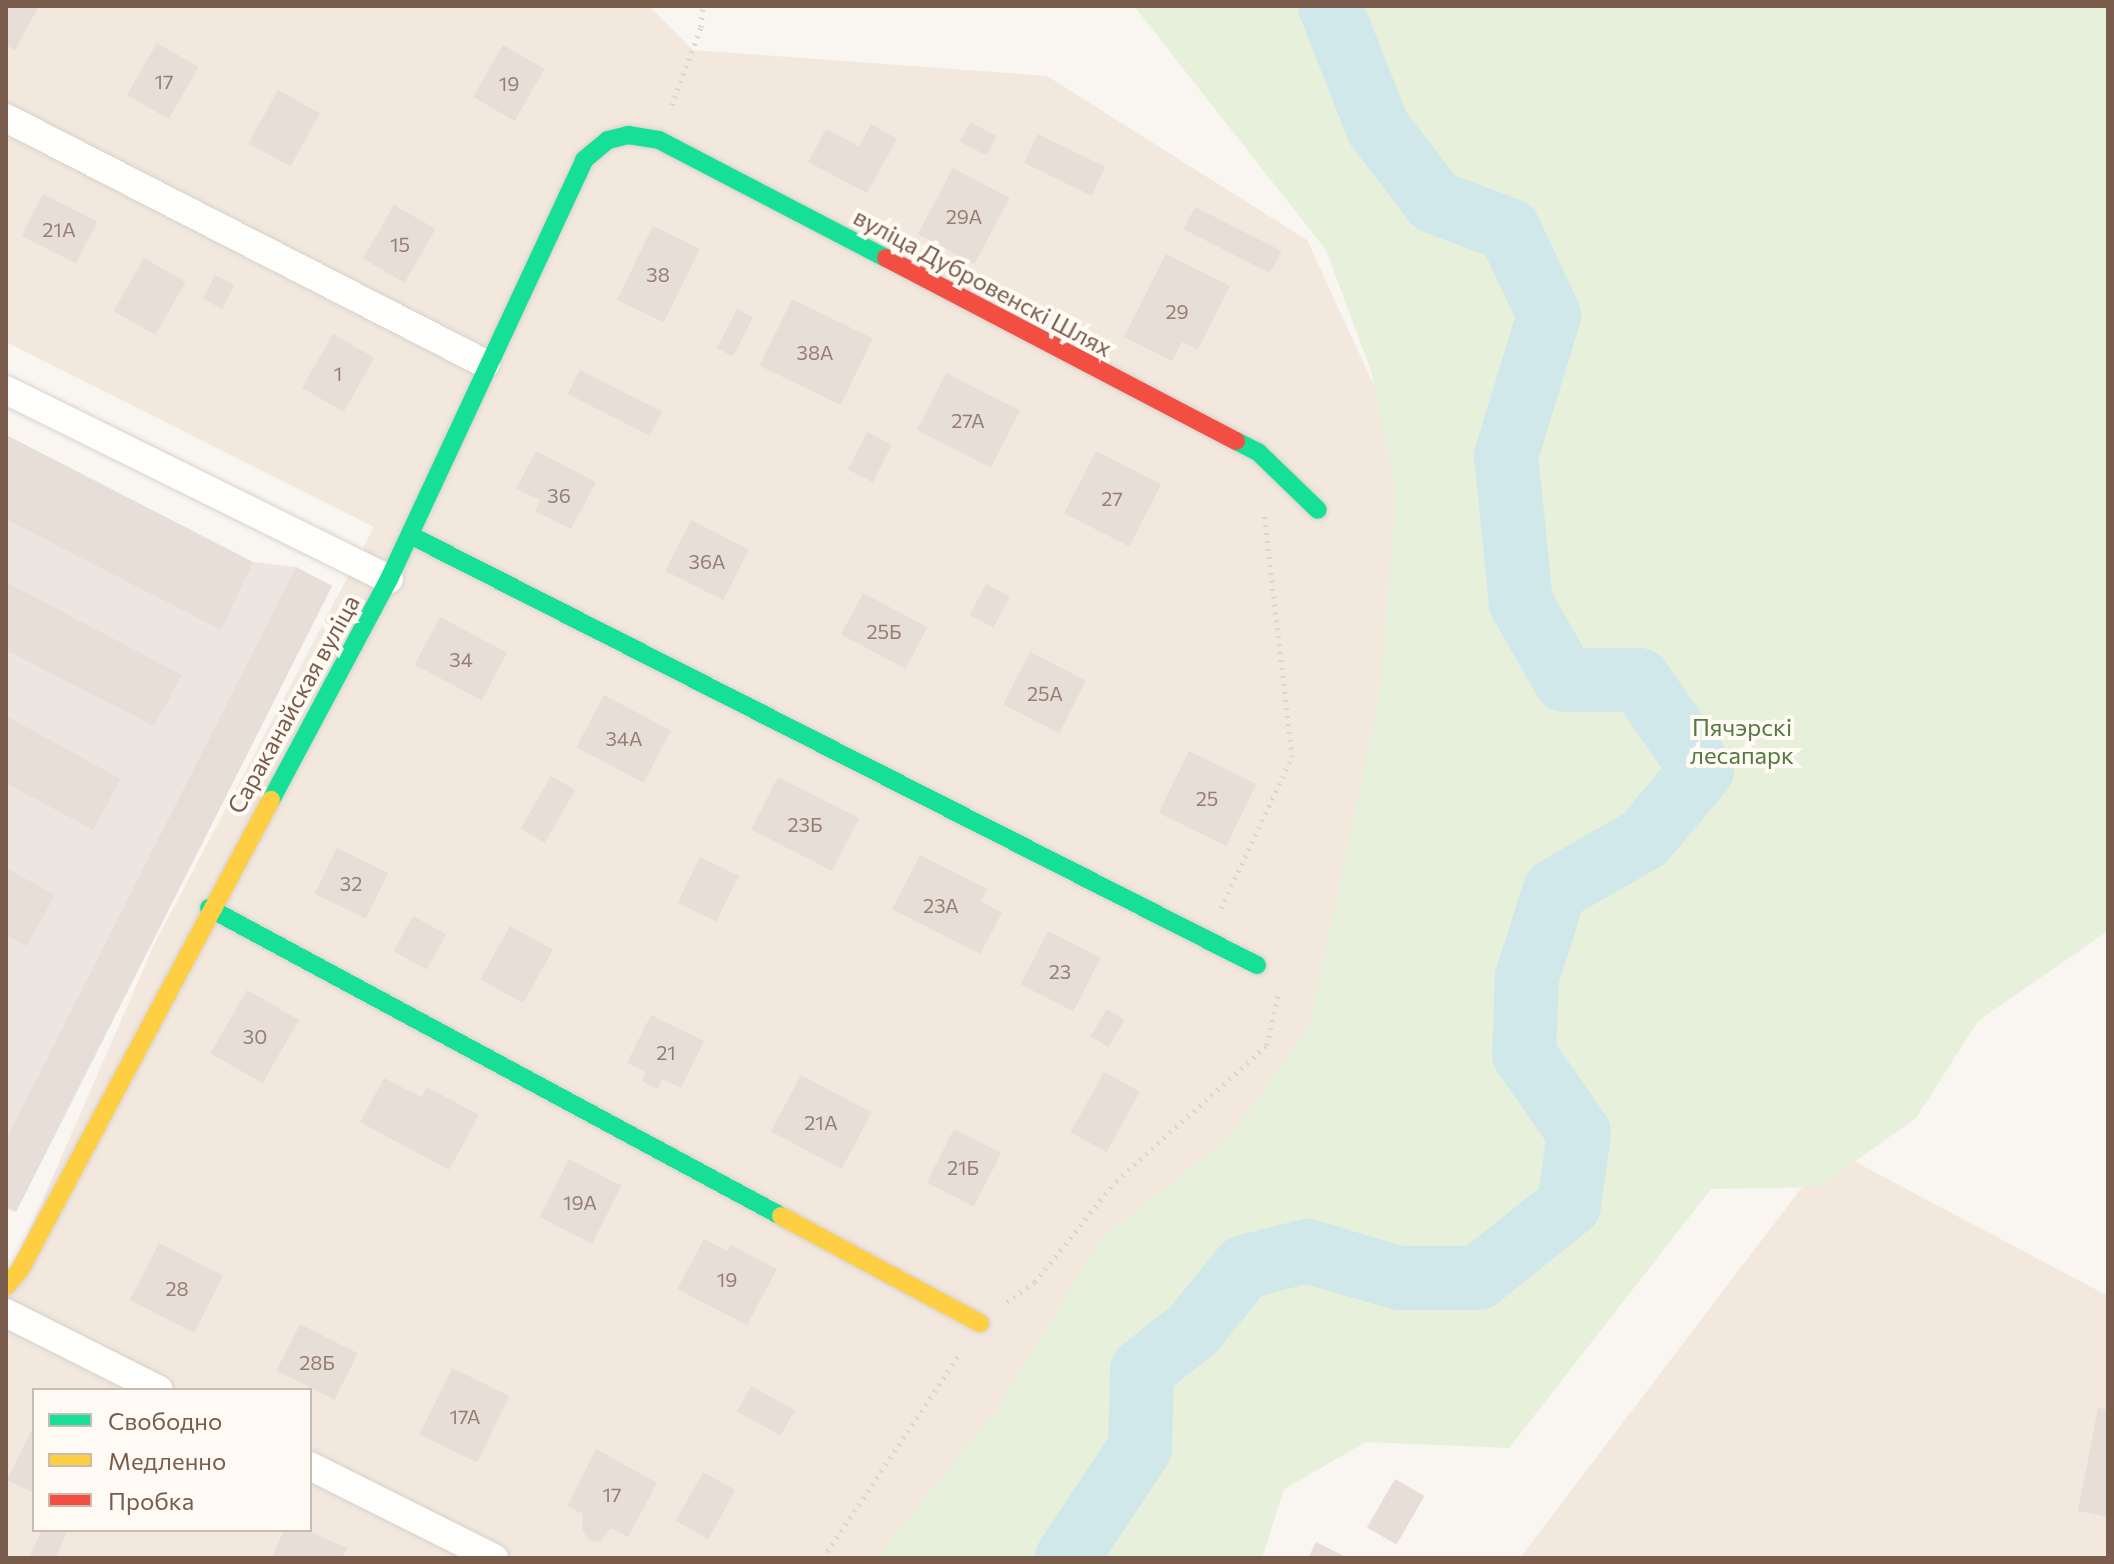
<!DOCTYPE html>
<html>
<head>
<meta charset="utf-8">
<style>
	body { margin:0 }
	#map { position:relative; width:2114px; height:1564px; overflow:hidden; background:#f9f5f0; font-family:Commissioner,sans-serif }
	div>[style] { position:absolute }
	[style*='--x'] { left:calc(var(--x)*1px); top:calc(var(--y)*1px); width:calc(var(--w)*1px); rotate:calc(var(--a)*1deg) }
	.residential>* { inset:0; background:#f2e8de }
	.industrial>* { inset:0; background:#ede5e0 }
	.green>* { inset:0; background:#e7f0db }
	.river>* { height:64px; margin:-32px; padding:0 32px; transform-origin:32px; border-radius:32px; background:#d0e8ea }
	.building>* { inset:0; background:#e6ded7; transform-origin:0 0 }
	.path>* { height:5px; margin-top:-2.5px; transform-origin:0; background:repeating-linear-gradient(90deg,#dcd5d0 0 2px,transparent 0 8px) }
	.roads { filter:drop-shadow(0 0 2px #d7d1cb) drop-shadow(0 0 2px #d7d1cb) }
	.street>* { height:28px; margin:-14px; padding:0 14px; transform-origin:14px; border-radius:14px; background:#fefefd }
	.fast>* { height:18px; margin:-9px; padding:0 9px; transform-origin:9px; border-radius:9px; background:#16e098 }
	.slow>* { height:18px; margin:-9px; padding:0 9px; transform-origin:9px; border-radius:9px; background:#ffcf43 }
	.jam>* { height:18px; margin:-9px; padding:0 9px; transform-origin:9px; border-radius:9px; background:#f24e42 }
	span { translate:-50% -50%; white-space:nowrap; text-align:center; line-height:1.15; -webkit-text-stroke:8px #fffaf3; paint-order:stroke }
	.number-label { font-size:20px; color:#977e72 }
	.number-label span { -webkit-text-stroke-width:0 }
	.street-label { font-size:24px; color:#7a5c4d }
	.park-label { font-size:24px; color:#537a41 }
	.frame { position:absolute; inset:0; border:8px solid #7a5c4d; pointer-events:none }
	.legend { position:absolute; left:32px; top:1388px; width:280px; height:144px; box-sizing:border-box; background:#fffaf3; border:2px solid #cabbb1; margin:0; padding:10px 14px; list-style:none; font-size:24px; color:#7a5c4d }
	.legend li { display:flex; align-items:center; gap:16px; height:40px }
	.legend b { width:40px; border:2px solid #cabbb1 }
</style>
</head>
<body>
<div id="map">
	<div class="residential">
		<div style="clip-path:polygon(evenodd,6px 6px,649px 6px,693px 50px,1047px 76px,1307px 240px,1421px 488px,1499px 690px,1174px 1558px,6px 1558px,6px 1284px,154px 945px,374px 527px,6px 342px,6px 6px,34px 1390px,310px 1390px,310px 1530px,34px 1530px,34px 1390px)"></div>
		<div style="clip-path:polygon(1831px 1149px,2108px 1296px,2108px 1558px,1520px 1558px)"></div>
	</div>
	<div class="industrial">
		<div style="clip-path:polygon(6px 435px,253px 562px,296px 567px,332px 586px,16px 1212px,6px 1209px)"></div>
	</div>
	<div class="green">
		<div style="clip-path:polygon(1134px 6px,2108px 6px,2108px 931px,1978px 1021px,1916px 1118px,1819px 1187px,1711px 1189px,1509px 1448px,1366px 1442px,1284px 1489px,1262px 1558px,876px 1558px,994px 1414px,1103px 1236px,1229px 1138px,1309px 1027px,1379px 699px,1396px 493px,1371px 371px,1326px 250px)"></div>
	</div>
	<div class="river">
		<div style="--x:1067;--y:1558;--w:132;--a:-56.4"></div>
		<div style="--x:1140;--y:1448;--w:78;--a:-88.5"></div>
		<div style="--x:1142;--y:1370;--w:65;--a:-38.1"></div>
		<div style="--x:1193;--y:1330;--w:81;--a:-51"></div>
		<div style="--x:1244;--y:1267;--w:65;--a:-14.3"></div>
		<div style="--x:1307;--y:1251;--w:96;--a:16.4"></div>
		<div style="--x:1399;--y:1278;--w:79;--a:0"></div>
		<div style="--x:1478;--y:1278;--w:117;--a:-38.7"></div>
		<div style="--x:1569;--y:1205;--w:73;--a:-82.1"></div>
		<div style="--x:1579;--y:1133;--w:96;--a:-124.8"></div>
		<div style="--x:1524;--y:1054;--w:77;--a:-87.8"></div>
		<div style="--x:1527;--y:977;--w:91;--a:-72.2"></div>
		<div style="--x:1555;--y:890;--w:103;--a:-29.8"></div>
		<div style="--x:1644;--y:839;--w:90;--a:-50"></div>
		<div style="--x:1702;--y:770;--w:110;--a:-125"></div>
		<div style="--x:1639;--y:680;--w:74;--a:180"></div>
		<div style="--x:1565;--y:680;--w:89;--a:-119.7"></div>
		<div style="--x:1521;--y:603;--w:148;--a:-95.8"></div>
		<div style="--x:1506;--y:456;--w:147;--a:-73"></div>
		<div style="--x:1549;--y:315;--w:94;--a:-115.2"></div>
		<div style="--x:1509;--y:230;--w:79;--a:-159.3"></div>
		<div style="--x:1435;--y:202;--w:93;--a:-127.6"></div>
		<div style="--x:1378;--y:128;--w:131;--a:-111.5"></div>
	</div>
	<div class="building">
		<div style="clip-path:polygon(6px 6px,39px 6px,15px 50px,6px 45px)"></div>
		<div style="left:157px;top:43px;width:48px;height:60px;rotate:30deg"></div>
		<div style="left:503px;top:45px;width:48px;height:60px;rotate:30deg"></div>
		<div style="left:278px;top:90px;width:48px;height:61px;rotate:29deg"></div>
		<div style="left:970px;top:122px;width:30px;height:22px;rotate:28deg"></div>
		<div style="clip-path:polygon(871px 124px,897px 139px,867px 193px,808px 162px,826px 129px,859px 146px)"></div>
		<div style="left:1038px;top:134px;width:75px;height:32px;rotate:26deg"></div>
		<div style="left:953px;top:168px;width:64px;height:75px;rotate:28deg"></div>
		<div style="left:43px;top:194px;width:61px;height:47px;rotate:27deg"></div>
		<div style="left:394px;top:205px;width:48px;height:62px;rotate:30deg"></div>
		<div style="left:1195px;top:207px;width:97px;height:25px;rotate:27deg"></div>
		<div style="left:653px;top:226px;width:52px;height:82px;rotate:26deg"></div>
		<div style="clip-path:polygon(1166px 254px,1230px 286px,1198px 350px,1182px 342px,1172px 361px,1124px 337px)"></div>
		<div style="left:144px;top:258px;width:48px;height:61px;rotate:30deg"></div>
		<div style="left:215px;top:275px;width:22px;height:27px;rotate:27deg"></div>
		<div style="left:792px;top:299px;width:90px;height:74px;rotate:26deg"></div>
		<div style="left:737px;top:309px;width:18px;height:44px;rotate:27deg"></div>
		<div style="left:333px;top:334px;width:48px;height:62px;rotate:30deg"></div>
		<div style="left:580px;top:370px;width:92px;height:27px;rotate:27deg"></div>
		<div style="left:946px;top:373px;width:83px;height:64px;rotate:27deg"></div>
		<div style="left:867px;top:432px;width:28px;height:42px;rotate:27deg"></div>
		<div style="clip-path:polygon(6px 435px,253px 562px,221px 630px,6px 519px)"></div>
		<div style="clip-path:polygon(536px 451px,596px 482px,571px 529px,535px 511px,540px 500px,516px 489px)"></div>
		<div style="left:1096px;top:451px;width:73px;height:70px;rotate:27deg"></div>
		<div style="left:691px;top:520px;width:65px;height:57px;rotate:27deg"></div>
		<div style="clip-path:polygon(296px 567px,332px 586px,16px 1212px,6px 1205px,6px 1140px)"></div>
		<div style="clip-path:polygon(6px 582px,182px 675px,154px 726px,6px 650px)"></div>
		<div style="left:986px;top:584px;width:27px;height:35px;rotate:28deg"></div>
		<div style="left:863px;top:593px;width:73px;height:47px;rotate:28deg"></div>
		<div style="left:440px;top:617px;width:76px;height:54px;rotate:28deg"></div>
		<div style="left:1030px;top:652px;width:63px;height:59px;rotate:27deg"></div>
		<div style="left:604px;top:695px;width:76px;height:59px;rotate:28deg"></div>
		<div style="clip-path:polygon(6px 716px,121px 779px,93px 830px,6px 783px)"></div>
		<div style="left:1189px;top:751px;width:75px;height:69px;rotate:26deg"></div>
		<div style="left:551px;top:776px;width:28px;height:61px;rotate:30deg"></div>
		<div style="left:778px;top:777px;width:91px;height:59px;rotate:27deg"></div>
		<div style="left:337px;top:848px;width:57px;height:51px;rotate:26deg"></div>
		<div style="clip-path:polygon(920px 855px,987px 889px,981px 901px,1002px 913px,980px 954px,892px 909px)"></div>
		<div style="left:700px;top:857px;width:43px;height:51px;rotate:26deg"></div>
		<div style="clip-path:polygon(6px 868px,55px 895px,27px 946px,6px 935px)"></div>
		<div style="left:413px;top:916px;width:38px;height:40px;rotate:29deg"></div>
		<div style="left:510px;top:926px;width:49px;height:61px;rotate:29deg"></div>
		<div style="left:1048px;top:931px;width:59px;height:60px;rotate:27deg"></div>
		<div style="left:247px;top:990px;width:60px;height:73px;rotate:30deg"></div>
		<div style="left:1107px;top:1009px;width:21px;height:32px;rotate:31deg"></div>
		<div style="clip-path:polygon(651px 1015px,704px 1041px,681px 1088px,662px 1079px,657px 1089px,642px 1081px,646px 1072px,627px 1063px)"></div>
		<div style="left:1104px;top:1072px;width:41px;height:69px;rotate:29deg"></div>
		<div style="left:801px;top:1075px;width:80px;height:64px;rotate:28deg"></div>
		<div style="clip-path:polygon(384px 1078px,421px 1097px,427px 1087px,479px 1115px,449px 1170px,360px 1122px)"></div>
		<div style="left:954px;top:1129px;width:53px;height:60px;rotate:27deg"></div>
		<div style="left:569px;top:1159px;width:59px;height:65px;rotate:27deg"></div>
		<div style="clip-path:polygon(704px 1239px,727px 1251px,731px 1245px,777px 1269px,747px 1325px,677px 1289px)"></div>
		<div style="left:159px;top:1243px;width:72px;height:64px;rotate:27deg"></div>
		<div style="left:300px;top:1324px;width:65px;height:52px;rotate:27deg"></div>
		<div style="left:452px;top:1368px;width:64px;height:74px;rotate:26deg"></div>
		<div style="left:751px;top:1386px;width:50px;height:29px;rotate:29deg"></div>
		<div style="clip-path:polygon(2098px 1408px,2108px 1410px,2108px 1517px,2078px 1511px)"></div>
		<div style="clip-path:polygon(34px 1425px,34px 1493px,7px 1480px)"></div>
		<div style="clip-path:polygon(596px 1449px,657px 1483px,628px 1537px,611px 1528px,599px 1542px,589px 1540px,582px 1530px,583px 1514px,567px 1506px)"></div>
		<div style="left:703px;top:1472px;width:37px;height:56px;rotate:29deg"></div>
		<div style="left:1395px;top:1479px;width:34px;height:56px;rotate:30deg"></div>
		<div style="clip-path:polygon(42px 1530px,68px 1530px,55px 1558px,29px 1558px)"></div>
		<div style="clip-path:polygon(284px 1530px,306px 1530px,347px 1548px,342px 1558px,272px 1558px)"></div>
		<div style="clip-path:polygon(1316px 1542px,1348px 1558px,1308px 1558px)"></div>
	</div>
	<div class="path">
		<div style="--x:672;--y:105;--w:83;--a:-69.6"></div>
		<div style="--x:701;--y:27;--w:21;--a:-85"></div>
		<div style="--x:1221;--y:908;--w:167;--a:-64.8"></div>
		<div style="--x:1292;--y:757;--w:248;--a:-96.5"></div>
		<div style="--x:1007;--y:1302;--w:34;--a:-36"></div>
		<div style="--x:1035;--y:1282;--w:129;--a:-51.3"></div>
		<div style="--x:1116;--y:1181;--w:203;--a:-42"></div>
		<div style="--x:1267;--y:1045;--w:51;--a:-77.6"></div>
		<div style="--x:823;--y:1558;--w:247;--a:-56.2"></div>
	</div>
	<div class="roads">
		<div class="street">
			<div style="--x:6;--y:118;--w:539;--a:27.14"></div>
			<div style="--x:6;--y:390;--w:427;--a:26.3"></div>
			<div style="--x:6;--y:1313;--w:171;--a:26.7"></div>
			<div style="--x:310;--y:1466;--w:206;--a:26.6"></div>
		</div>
		<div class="fast">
			<div style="--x:1236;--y:441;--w:25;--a:27"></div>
			<div style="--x:1258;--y:452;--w:83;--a:44"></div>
			<div style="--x:410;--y:535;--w:950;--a:26.92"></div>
			<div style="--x:271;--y:800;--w:251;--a:-61.9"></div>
			<div style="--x:389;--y:579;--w:462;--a:-65"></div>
			<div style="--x:584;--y:160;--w:31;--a:-40"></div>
			<div style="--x:608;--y:140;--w:21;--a:-14"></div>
			<div style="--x:628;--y:135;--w:31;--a:9"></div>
			<div style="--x:659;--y:140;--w:256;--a:27.5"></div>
			<div style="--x:209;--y:908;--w:650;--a:28.3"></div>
		</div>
		<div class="slow">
			<div style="--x:781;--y:1216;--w:226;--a:28.3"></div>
			<div style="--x:6;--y:1286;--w:21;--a:-49"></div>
			<div style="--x:20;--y:1270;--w:533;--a:-61.9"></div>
		</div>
		<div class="jam">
			<div style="--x:886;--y:258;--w:395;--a:27.6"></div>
		</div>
	</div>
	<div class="number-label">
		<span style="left:164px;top:81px">17</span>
		<span style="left:509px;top:83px">19</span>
		<span style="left:964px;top:216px">29А</span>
		<span style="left:59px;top:229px">21А</span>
		<span style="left:400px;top:244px">15</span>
		<span style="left:658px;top:274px">38</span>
		<span style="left:1177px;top:311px">29</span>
		<span style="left:815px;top:352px">38А</span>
		<span style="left:338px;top:373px">1</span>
		<span style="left:968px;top:420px">27А</span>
		<span style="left:559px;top:495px">36</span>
		<span style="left:1112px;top:498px">27</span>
		<span style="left:707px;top:561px">36А</span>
		<span style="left:884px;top:631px">25Б</span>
		<span style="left:461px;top:659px">34</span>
		<span style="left:1045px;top:693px">25А</span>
		<span style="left:624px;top:738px">34А</span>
		<span style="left:1207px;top:798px">25</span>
		<span style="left:805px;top:824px">23Б</span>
		<span style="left:351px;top:883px">32</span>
		<span style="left:941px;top:905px">23А</span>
		<span style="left:1060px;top:971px">23</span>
		<span style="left:255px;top:1036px">30</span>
		<span style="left:666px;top:1052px">21</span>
		<span style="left:821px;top:1122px">21А</span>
		<span style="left:963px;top:1167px">21Б</span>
		<span style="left:580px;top:1202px">19А</span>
		<span style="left:727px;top:1279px">19</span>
		<span style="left:177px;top:1288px">28</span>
		<span style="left:317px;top:1362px">28Б</span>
		<span style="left:465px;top:1416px">17А</span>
		<span style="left:612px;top:1494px">17</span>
	</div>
	<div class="street-label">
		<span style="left:983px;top:282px;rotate:28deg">вуліца Дубровенскі Шлях</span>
		<span style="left:293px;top:704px;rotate:-61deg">Сараканайская вуліца</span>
	</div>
	<div class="park-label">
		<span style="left:1742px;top:741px">Пячэрскі<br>лесапарк</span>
	</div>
	<div class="frame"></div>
	<ul class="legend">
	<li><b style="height:10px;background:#16e098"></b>Свободно</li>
	<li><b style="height:10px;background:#ffcf43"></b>Медленно</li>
	<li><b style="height:10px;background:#f24e42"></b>Пробка</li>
	</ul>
</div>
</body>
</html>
